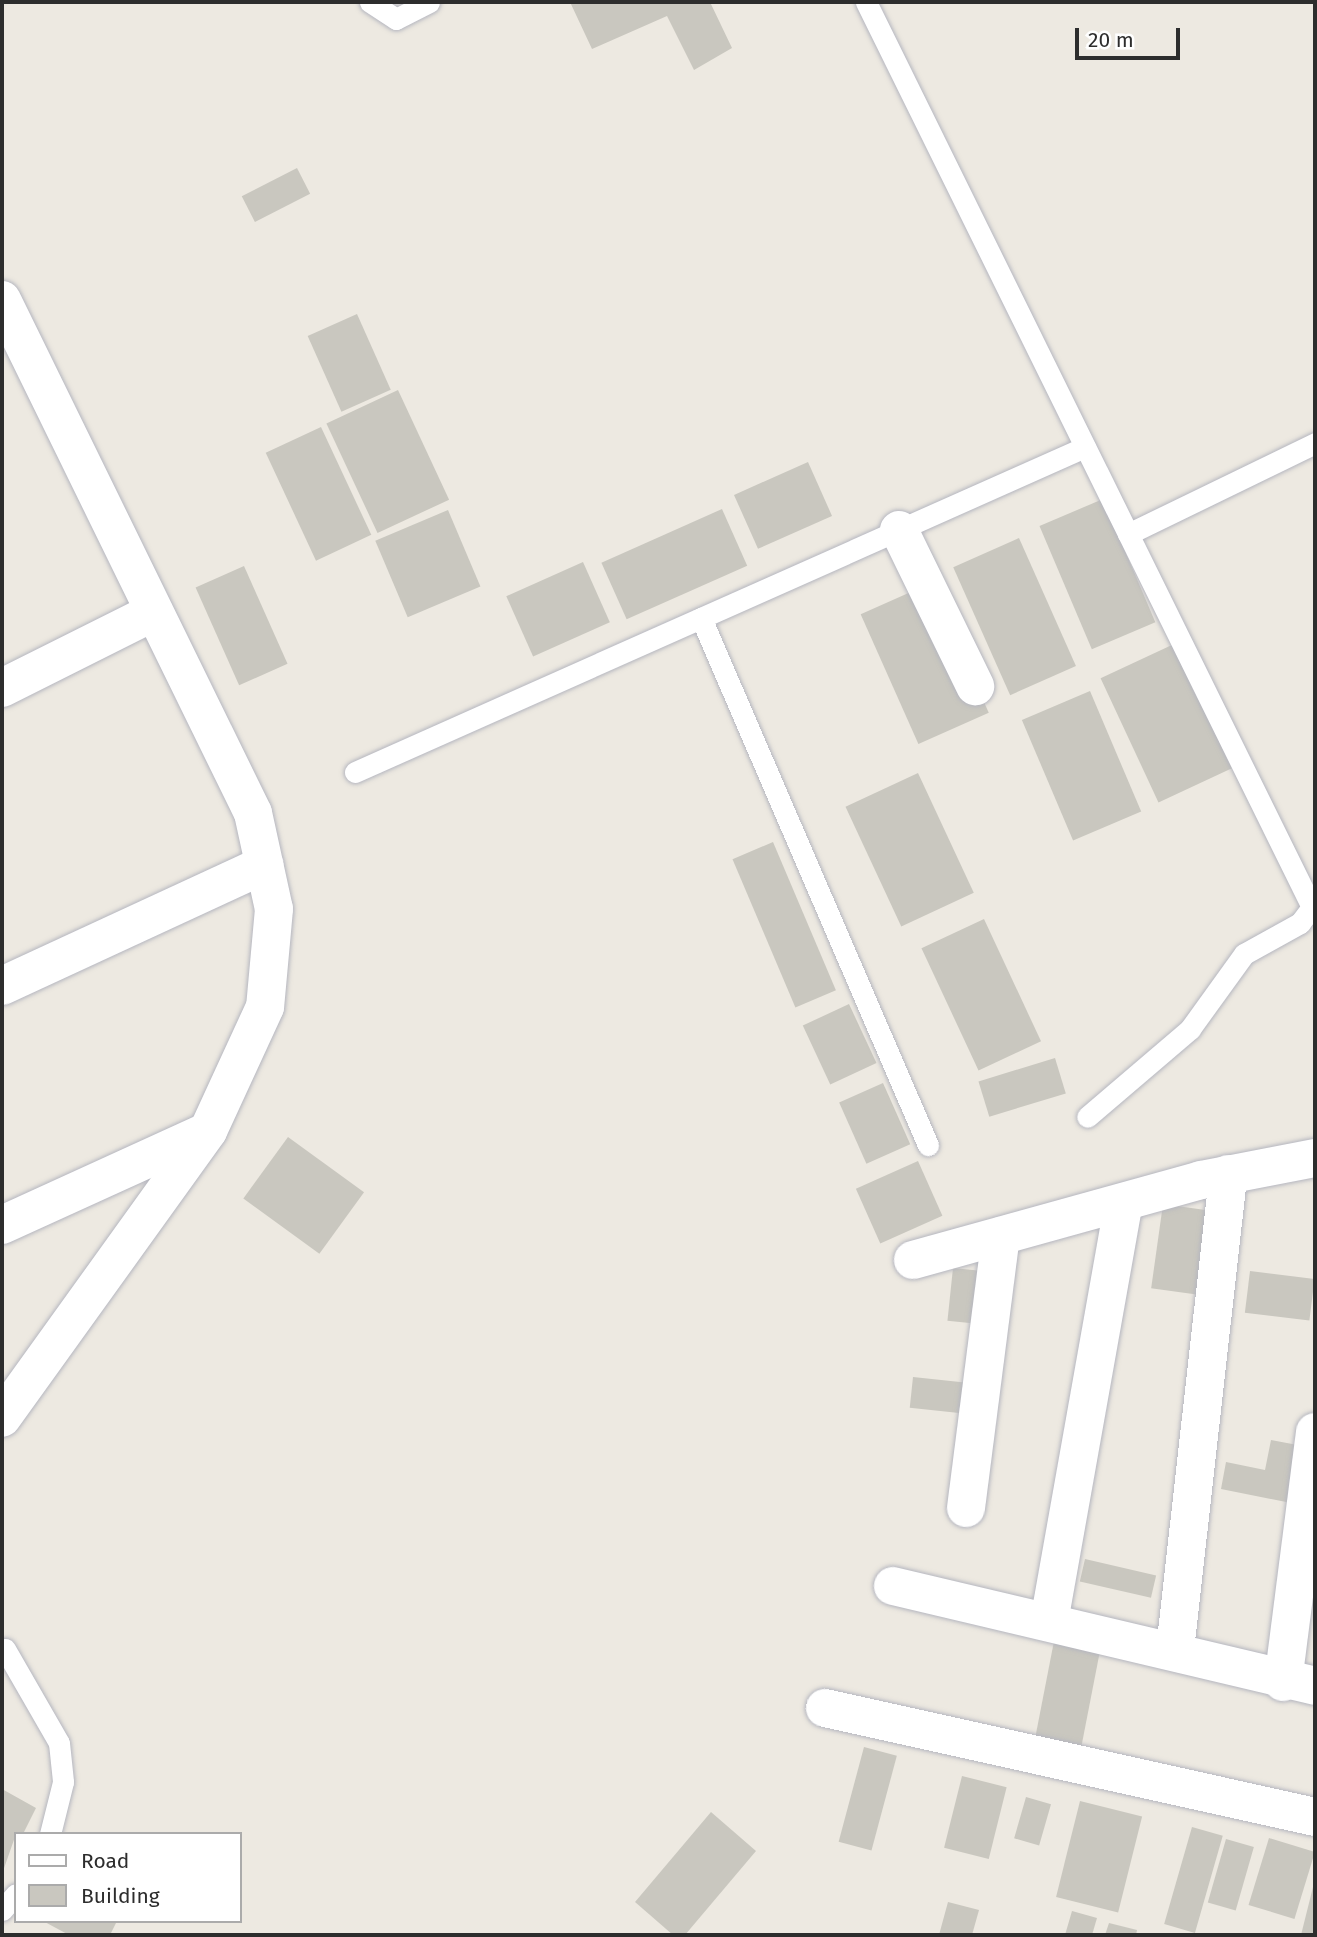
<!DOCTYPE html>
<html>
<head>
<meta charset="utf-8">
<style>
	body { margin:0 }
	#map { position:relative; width:1317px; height:1937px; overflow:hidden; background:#ede9e1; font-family:"Fira Sans",sans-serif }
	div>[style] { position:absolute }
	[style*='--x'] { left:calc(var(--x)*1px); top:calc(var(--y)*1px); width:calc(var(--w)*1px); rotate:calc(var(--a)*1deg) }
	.building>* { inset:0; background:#c9c7bf; transform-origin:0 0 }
	.roads { filter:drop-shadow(0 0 2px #b5b6bf) drop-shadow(0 0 2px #b5b6bf) }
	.service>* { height:21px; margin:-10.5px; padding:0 10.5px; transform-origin:10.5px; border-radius:10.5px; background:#fff }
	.minor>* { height:38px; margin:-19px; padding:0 19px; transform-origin:19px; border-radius:19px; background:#fff }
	span { translate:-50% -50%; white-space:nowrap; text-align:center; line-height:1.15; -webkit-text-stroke:5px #fff; paint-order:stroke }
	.frame { position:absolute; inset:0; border:4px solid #2d2d2d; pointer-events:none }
	.legend { position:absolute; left:14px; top:1832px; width:228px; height:91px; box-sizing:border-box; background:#fff; border:2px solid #ababab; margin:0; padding:9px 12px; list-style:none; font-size:21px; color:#2d2d2d }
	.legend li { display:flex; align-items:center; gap:14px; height:35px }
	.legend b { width:35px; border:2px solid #ababab }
	.scale { position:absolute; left:1075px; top:28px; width:105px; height:32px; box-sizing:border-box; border:4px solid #2d2d2d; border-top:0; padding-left:9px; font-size:21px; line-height:24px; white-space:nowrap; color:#2d2d2d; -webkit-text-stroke:5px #fff; paint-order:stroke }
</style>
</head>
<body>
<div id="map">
	<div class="building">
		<div style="clip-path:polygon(570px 2px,710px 2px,732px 48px,694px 70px,667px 16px,592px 49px)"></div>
		<div style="left:297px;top:168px;width:29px;height:62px;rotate:63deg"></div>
		<div style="left:357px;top:314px;width:83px;height:54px;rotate:66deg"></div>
		<div style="left:398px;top:390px;width:121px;height:79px;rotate:65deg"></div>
		<div style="left:321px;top:427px;width:119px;height:61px;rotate:65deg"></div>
		<div style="left:808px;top:462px;width:59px;height:81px;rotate:66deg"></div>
		<div style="left:1103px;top:499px;width:134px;height:69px;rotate:67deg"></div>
		<div style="left:722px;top:509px;width:62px;height:132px;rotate:66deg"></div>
		<div style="left:448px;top:510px;width:83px;height:79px;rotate:67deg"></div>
		<div style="left:1019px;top:538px;width:140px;height:72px;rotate:66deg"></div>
		<div style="left:583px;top:562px;width:66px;height:84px;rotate:66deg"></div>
		<div style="left:244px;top:566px;width:107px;height:53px;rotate:66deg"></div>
		<div style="left:931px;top:583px;width:142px;height:77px;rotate:66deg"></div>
		<div style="left:1174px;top:644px;width:137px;height:81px;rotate:65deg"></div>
		<div style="left:1090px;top:691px;width:131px;height:74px;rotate:67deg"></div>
		<div style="left:918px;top:773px;width:132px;height:80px;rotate:65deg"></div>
		<div style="left:773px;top:842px;width:161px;height:44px;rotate:67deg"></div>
		<div style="left:984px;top:919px;width:135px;height:69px;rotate:65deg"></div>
		<div style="left:849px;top:1004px;width:65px;height:51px;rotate:65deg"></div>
		<div style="left:1055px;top:1058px;width:37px;height:80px;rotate:73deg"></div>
		<div style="left:883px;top:1083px;width:67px;height:48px;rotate:66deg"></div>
		<div style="left:288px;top:1137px;width:94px;height:76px;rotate:36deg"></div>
		<div style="left:918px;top:1161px;width:60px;height:68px;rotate:66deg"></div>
		<div style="left:1163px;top:1204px;width:55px;height:85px;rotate:8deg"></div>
		<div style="left:953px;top:1268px;width:37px;height:53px;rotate:6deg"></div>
		<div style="left:1250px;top:1271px;width:65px;height:42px;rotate:7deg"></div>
		<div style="left:913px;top:1377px;width:59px;height:31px;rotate:6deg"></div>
		<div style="clip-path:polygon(1271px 1440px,1308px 1447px,1296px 1504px,1221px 1489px,1226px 1462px,1265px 1470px)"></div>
		<div style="left:1085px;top:1559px;width:73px;height:23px;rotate:13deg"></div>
		<div style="left:1055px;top:1636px;width:47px;height:105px;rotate:11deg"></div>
		<div style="left:864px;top:1747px;width:34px;height:98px;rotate:15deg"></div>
		<div style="left:962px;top:1776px;width:46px;height:74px;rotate:14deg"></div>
		<div style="clip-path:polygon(2px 1789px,36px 1808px,23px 1834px,16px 1834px,2px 1874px)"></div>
		<div style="left:1026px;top:1797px;width:26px;height:43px;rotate:16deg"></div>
		<div style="left:1080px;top:1801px;width:64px;height:99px;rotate:14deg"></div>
		<div style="clip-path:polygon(711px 1812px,756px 1851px,685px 1935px,673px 1935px,635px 1902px)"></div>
		<div style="left:1192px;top:1827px;width:32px;height:101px;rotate:16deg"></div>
		<div style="left:1269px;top:1838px;width:48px;height:70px;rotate:17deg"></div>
		<div style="left:1226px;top:1839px;width:29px;height:66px;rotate:16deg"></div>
		<div style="clip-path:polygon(1314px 1883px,1315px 1935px,1301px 1935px)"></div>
		<div style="clip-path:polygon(948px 1902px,979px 1910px,972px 1935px,939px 1935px)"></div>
		<div style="clip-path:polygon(1072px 1911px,1097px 1918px,1092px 1935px,1065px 1935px)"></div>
		<div style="clip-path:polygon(43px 1921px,117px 1921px,110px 1935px,69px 1935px)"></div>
		<div style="clip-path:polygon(1109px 1923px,1137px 1930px,1136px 1935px,1105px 1935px)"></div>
	</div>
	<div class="roads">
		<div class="service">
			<div style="--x:370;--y:2;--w:31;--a:33"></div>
			<div style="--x:396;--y:19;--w:37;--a:-27"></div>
			<div style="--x:866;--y:2;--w:1009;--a:63.77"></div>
			<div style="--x:1312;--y:907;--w:20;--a:127"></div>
			<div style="--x:1300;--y:923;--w:64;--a:151"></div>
			<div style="--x:1244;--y:954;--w:92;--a:125.8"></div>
			<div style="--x:1190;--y:1029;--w:135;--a:139.5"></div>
			<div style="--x:1128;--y:534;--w:208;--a:-25.9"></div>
			<div style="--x:701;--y:618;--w:574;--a:66.7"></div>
			<div style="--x:355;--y:772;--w:799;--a:-24"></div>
			<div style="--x:5;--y:1649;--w:108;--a:60.1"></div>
			<div style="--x:59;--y:1743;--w:39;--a:84"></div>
			<div style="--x:63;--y:1782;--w:54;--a:104"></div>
			<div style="--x:2;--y:1910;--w:21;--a:-49"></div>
		</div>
		<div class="minor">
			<div style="--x:2;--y:300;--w:571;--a:63.93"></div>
			<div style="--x:253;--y:813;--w:98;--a:77.7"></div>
			<div style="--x:274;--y:909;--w:98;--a:95.2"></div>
			<div style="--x:265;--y:1007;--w:136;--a:114.7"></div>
			<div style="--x:208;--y:1131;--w:353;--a:125.7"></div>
			<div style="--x:899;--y:530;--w:174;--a:64"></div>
			<div style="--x:2;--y:688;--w:170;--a:-26.6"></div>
			<div style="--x:2;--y:986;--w:289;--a:-24.8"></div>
			<div style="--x:2;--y:1225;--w:224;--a:-24.5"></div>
			<div style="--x:913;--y:1260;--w:299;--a:-15.5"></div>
			<div style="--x:1201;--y:1180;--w:116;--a:-10.9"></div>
			<div style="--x:966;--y:1508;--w:274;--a:-82.7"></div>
			<div style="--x:893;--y:1586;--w:434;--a:13.3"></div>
			<div style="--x:1049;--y:1622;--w:426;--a:-79.9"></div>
			<div style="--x:1175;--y:1650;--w:479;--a:-83.6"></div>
			<div style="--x:1283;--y:1682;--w:252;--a:-82.7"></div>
			<div style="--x:825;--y:1708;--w:502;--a:12.54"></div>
		</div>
	</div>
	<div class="frame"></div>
	<ul class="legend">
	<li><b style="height:9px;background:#fff"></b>Road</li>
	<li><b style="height:19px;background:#c9c7bf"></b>Building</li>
	</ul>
	<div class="scale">20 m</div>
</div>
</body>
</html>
